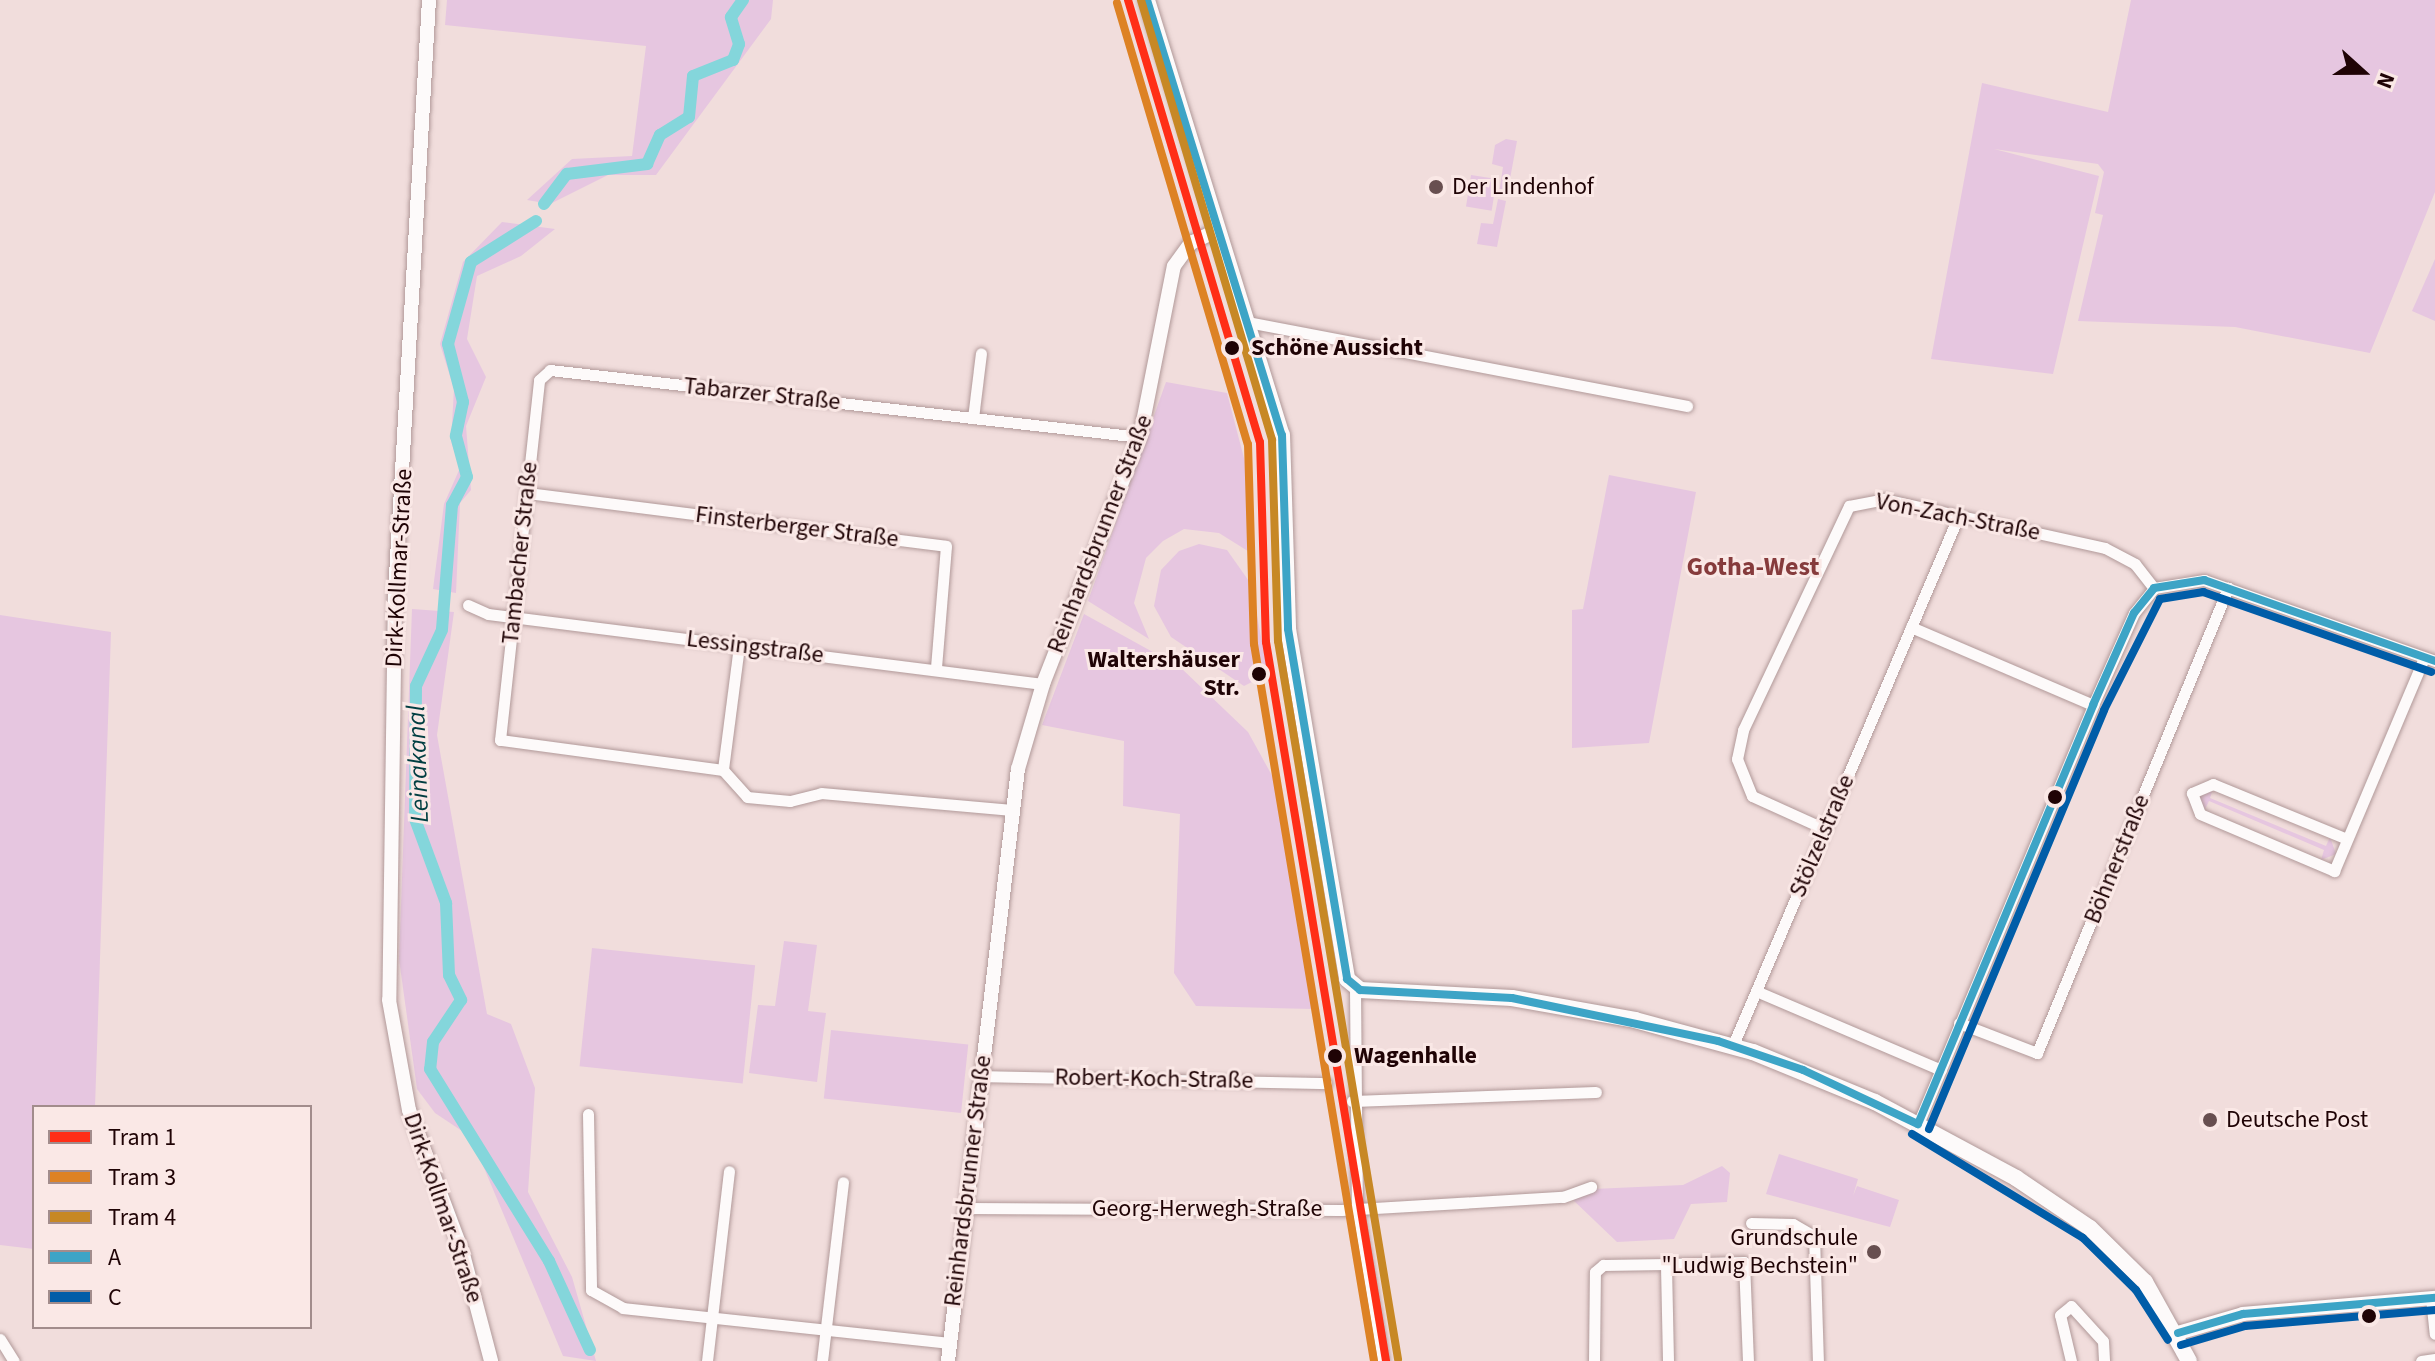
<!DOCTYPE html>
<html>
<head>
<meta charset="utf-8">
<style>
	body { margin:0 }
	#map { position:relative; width:2435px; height:1361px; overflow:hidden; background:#f1dddc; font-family:"Source Sans 3",sans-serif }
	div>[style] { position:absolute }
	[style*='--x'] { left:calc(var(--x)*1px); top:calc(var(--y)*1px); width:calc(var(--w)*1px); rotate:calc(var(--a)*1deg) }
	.green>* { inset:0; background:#e6c6e0; transform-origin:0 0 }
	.canal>* { height:12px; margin:-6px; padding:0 6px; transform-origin:6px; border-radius:6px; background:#84d6db }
	.roads { filter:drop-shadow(0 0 2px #b19999) drop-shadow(0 0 2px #b19999) }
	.minor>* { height:11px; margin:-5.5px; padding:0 5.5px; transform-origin:5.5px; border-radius:5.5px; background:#fdfafa }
	.tertiary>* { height:14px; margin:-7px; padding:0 7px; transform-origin:7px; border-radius:7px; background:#fdfafa }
	.secondary>* { height:16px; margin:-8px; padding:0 8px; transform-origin:8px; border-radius:8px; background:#fdfafa }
	.bus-1>* { height:8px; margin:-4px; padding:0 4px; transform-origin:4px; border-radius:4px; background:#3da4c6 }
	.bus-2>* { height:8px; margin:-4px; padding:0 4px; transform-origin:4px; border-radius:4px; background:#005da8 }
	.tram-1>* { height:8px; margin:-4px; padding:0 4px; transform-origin:4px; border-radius:4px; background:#ff2e17 }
	.tram-2>* { height:8px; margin:-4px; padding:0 4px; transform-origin:4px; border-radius:4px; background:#dd8224 }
	.tram-3>* { height:8px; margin:-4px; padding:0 4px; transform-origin:4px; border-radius:4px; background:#c78825 }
	.dots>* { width:22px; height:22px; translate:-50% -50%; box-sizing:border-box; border:4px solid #fae8e6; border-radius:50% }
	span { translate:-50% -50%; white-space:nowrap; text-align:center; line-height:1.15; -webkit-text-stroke:6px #fae8e6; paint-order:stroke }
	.poi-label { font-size:24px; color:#1f0305 }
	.left { translate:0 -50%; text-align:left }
	.right { translate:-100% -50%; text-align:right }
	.stop-label { font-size:24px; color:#1f0305; font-weight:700 }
	.street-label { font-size:24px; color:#1f0305 }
	.neighbourhood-label { font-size:26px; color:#863b3c; font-weight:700 }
	.water-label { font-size:26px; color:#003e41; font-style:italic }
	.legend { position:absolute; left:32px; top:1105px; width:280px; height:224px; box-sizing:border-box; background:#fae8e6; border:2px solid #a28c8c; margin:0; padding:10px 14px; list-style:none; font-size:24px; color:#1f0305 }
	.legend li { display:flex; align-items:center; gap:16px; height:40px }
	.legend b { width:40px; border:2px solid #a28c8c }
	.north { position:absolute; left:2323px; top:32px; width:80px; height:80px; -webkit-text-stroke:6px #fae8e6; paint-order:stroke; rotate:111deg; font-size:22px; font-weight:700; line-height:32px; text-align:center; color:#1f0305 }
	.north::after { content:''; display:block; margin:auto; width:28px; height:36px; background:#1f0305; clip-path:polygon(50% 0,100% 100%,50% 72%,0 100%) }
</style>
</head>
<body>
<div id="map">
	<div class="green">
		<div style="clip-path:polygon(447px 0,773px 0,771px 19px,656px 175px,608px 175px,550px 204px,527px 200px,572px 159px,632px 156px,646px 46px,445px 25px)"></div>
		<div style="clip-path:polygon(2131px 0,2435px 0,2435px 192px,2370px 353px,2235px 327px,2078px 321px,2103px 215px,2095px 213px,2104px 172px,2098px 164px,1994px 149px,2099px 176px,2053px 374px,1931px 359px,1982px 83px,2108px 112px)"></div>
		<div style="clip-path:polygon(1506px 139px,1517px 141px,1507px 195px,1499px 193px,1503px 167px,1492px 164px,1495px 145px)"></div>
		<div style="left:1471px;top:175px;width:26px;height:32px;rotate:9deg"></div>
		<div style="clip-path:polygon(1498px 199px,1506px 201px,1497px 247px,1477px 244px,1481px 223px,1493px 224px)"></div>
		<div style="clip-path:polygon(502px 222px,555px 229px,521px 256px,477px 276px,467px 339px,486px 377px,466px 426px,471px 490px,460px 503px,456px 593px,433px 589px,444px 504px,460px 468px,451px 441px,454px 389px,440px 344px,463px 262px)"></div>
		<div style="clip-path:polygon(2435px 259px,2435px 321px,2412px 311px)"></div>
		<div style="clip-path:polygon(1166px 382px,1227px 393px,1245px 462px,1251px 553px,1219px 533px,1184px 529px,1163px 541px,1146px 558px,1134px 603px,1149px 639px,1088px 601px)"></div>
		<div style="clip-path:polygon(1609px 475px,1696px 492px,1649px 743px,1572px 748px,1572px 610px,1583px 609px)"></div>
		<div style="clip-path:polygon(1199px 544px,1227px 550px,1251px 584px,1268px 674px,1244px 686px,1171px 637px,1154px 606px,1161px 570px,1179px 551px)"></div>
		<div style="clip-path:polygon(412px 609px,454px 612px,437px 735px,487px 1014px,511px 1024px,535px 1088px,528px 1192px,572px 1277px,596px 1361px,563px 1356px,471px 1137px,435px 1113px,417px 1089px,399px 959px)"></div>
		<div style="clip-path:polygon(1084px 614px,1180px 667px,1248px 732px,1275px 781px,1313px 1009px,1196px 1006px,1174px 973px,1180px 814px,1123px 806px,1124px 741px,1042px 725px)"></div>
		<div style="clip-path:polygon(0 615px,111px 632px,95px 1107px,34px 1107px,34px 1249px,0 1245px)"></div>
		<div style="clip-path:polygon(2213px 789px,2210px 798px,2326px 846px,2330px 837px,2336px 854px,2321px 860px,2324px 850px,2209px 801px,2204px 811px,2198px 795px)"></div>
		<div style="clip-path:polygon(784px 941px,817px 945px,808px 1011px,826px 1013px,817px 1082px,749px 1073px,758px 1005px,775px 1006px)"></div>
		<div style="left:592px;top:948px;width:164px;height:119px;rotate:6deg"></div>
		<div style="left:831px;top:1030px;width:138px;height:69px;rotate:6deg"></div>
		<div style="clip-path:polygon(1779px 1154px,1858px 1179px,1853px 1196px,1857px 1186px,1899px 1200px,1890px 1227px,1766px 1194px)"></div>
		<div style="clip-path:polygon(1722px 1166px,1730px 1173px,1727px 1202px,1691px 1204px,1674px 1239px,1617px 1242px,1572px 1199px,1593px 1189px,1683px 1185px)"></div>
	</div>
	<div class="canal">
		<div style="--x:544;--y:204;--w:38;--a:-53"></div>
		<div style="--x:567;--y:174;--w:81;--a:-7.1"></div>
		<div style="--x:647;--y:164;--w:32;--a:-66"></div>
		<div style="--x:660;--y:135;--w:34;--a:-32"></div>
		<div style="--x:689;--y:117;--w:41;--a:-84.4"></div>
		<div style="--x:693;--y:76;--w:43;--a:-21.8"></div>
		<div style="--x:733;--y:60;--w:17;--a:-69"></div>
		<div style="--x:739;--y:44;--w:28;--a:-107"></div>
		<div style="--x:731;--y:17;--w:21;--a:-55"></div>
		<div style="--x:536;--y:221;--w:77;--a:147.8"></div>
		<div style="--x:471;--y:262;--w:85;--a:105.7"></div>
		<div style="--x:448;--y:344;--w:60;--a:75.5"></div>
		<div style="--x:463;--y:402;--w:35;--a:102"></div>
		<div style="--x:456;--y:436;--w:42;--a:75"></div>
		<div style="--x:467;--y:477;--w:32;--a:118"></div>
		<div style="--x:452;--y:505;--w:125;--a:94.6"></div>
		<div style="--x:442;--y:630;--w:62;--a:114.9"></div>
		<div style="--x:416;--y:686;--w:133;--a:90.4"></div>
		<div style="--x:415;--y:819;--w:90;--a:69.7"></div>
		<div style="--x:446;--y:903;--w:72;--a:87.6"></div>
		<div style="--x:449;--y:975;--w:28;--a:64"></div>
		<div style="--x:461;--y:1000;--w:50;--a:123.7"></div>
		<div style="--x:433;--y:1042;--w:27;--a:96"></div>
		<div style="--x:430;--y:1069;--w:226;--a:58.2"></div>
		<div style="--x:549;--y:1261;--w:98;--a:65.3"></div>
	</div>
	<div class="roads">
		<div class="minor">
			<div style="--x:1247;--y:322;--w:448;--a:10.8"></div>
			<div style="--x:973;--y:418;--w:65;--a:-83"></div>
			<div style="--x:527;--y:493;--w:422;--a:7.2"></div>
			<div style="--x:946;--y:546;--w:121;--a:94.7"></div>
			<div style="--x:468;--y:605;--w:22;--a:24"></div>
			<div style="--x:488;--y:614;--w:559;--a:7.19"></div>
			<div style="--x:1911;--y:627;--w:198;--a:23.2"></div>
			<div style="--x:739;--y:646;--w:125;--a:97.4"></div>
			<div style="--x:723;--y:770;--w:225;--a:-172.3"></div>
			<div style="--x:500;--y:740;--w:362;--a:-83.8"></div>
			<div style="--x:539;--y:380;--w:15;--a:-42"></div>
			<div style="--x:550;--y:370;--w:594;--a:6.48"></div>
			<div style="--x:723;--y:770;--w:36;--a:48"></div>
			<div style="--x:747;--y:797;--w:43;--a:5.3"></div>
			<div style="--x:790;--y:801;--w:32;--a:-14"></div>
			<div style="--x:821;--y:793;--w:192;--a:5.1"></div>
			<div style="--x:1825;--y:829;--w:80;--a:-155.7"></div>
			<div style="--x:1752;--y:796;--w:40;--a:-112"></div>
			<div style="--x:1737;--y:759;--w:30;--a:-78"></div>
			<div style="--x:1743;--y:730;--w:248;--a:-64.7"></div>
			<div style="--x:1849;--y:506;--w:36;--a:-11"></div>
			<div style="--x:1884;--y:499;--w:226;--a:12.5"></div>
			<div style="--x:2105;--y:548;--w:34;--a:28"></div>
			<div style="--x:2135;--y:564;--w:31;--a:52"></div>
			<div style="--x:2347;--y:839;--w:145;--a:-157.7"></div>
			<div style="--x:2213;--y:784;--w:23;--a:157"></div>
			<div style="--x:2192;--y:793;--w:22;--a:69"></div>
			<div style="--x:2200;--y:814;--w:146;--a:23"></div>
			<div style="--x:2334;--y:871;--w:231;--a:-67.1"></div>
			<div style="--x:1355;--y:988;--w:219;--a:89.5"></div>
			<div style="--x:1357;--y:1207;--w:156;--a:80.4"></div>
			<div style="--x:1756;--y:991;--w:201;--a:23.1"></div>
			<div style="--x:1959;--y:1023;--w:84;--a:21"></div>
			<div style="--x:2037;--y:1053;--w:503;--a:-67.67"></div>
			<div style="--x:1733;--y:1045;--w:576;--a:-66.91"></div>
			<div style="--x:981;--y:1076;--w:345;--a:1.2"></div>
			<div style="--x:1352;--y:1101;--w:244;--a:-2.1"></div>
			<div style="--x:588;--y:1114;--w:176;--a:89"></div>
			<div style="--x:591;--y:1290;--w:37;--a:29"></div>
			<div style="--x:623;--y:1308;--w:328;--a:6.1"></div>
			<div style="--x:1918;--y:1124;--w:454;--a:-67.3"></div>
			<div style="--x:2093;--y:705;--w:101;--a:-66"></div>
			<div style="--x:2134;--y:613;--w:32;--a:-51"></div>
			<div style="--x:2154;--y:588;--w:51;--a:-9.1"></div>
			<div style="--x:2204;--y:580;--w:245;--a:19.3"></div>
			<div style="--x:964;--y:1208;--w:377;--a:0.3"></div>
			<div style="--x:1341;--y:1210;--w:222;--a:-3.4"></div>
			<div style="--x:1563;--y:1197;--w:30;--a:-20"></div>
			<div style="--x:1751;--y:1223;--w:42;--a:1.4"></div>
			<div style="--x:1793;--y:1224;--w:24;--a:30"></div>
			<div style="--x:1814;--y:1236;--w:125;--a:88.2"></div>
			<div style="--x:2431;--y:1298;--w:36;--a:84"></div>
			<div style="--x:0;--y:1339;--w:26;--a:58"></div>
			<div style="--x:707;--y:1361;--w:191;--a:-83.4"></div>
			<div style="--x:822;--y:1361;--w:180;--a:-83.3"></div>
			<div style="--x:1594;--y:1361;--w:89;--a:-89.4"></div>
			<div style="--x:1595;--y:1272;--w:11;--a:-41"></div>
			<div style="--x:1603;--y:1265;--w:63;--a:-0.9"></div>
			<div style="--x:1668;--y:1361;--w:97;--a:-91.2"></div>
			<div style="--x:1666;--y:1264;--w:78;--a:-1.5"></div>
			<div style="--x:1744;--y:1262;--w:99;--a:87.7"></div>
			<div style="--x:2071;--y:1361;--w:47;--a:-103.4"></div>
			<div style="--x:2060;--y:1315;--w:14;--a:-39"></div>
			<div style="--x:2071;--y:1306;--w:47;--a:47.6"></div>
			<div style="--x:2103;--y:1341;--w:20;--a:87"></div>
			<div style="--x:2421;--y:1361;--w:14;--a:-8"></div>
		</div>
		<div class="tertiary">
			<div style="--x:429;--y:0;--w:595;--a:93.28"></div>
			<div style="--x:395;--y:594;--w:406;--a:90.8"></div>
			<div style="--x:389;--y:1000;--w:112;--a:79.7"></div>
			<div style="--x:409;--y:1110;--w:154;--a:69.4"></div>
			<div style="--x:463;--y:1254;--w:111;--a:75.3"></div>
			<div style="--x:2178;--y:1333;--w:68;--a:-16.3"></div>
			<div style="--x:2243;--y:1314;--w:193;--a:-4.8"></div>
			<div style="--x:948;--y:1361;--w:596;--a:-83.26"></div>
			<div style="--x:1018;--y:769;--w:89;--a:-73.6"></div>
			<div style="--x:1043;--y:684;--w:265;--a:-68.6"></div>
			<div style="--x:1140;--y:437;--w:174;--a:-78.8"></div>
			<div style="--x:1174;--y:266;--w:29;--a:-54"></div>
			<div style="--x:1191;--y:243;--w:30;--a:-26"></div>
		</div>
		<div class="secondary">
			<div style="--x:1147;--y:0;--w:455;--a:72.8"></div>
			<div style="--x:1282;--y:435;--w:194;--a:88.2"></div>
			<div style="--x:1288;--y:629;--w:355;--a:80.4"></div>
			<div style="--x:1347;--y:979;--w:17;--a:40"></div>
			<div style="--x:1360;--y:990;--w:152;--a:3"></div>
			<div style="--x:1512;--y:998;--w:125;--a:10.1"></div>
			<div style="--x:1635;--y:1020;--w:122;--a:15.2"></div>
			<div style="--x:1753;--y:1052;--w:132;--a:22.3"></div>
			<div style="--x:1875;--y:1102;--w:160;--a:28.3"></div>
			<div style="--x:2016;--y:1178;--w:89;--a:34"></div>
			<div style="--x:2090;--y:1228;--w:77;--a:44.5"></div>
			<div style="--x:2145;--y:1282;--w:90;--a:60.9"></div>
		</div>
	</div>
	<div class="bus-1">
		<div style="--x:1147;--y:0;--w:455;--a:72.8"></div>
		<div style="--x:1282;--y:435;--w:194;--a:88.2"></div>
		<div style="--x:1288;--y:629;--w:355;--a:80.4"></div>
		<div style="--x:1347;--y:979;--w:17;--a:40"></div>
		<div style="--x:1360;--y:990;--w:152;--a:3"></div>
		<div style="--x:1512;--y:998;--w:210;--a:11.8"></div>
		<div style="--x:1718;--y:1041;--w:90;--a:18.8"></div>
		<div style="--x:1803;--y:1070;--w:127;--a:25.2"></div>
		<div style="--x:1918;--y:1124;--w:454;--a:-67.3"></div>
		<div style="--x:2093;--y:705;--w:101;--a:-66"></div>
		<div style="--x:2134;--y:613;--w:32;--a:-51"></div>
		<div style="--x:2154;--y:588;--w:51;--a:-9.1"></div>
		<div style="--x:2204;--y:580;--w:245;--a:19.3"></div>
		<div style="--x:2178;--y:1333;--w:68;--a:-16.3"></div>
		<div style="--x:2243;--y:1314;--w:193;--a:-4.8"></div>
	</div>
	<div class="bus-2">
		<div style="--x:1929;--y:1129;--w:454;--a:-67.3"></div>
		<div style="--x:2104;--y:710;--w:124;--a:-63.2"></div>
		<div style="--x:2160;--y:599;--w:44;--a:-9.2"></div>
		<div style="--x:2203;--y:592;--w:242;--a:19.3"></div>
		<div style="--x:1912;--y:1134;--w:200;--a:31.3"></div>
		<div style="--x:2083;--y:1238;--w:74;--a:44.5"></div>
		<div style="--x:2136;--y:1290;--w:59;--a:57.4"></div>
		<div style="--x:2181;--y:1345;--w:67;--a:-16.5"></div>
		<div style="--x:2245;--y:1326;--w:191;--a:-4.8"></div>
	</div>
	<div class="tram-1">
		<div style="--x:1128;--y:0;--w:461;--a:73.4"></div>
		<div style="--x:1260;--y:442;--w:200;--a:88.3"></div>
		<div style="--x:1266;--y:642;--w:729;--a:80.52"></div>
	</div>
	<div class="tram-2">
		<div style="--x:1117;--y:3;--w:460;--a:73.5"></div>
		<div style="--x:1248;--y:444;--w:200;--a:88.3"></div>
		<div style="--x:1254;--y:644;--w:727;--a:80.5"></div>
	</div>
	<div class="tram-3">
		<div style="--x:1141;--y:0;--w:459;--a:73.4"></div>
		<div style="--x:1272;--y:440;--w:201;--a:88.3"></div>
		<div style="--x:1278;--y:641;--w:728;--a:80.51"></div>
	</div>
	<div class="dots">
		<div style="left:1436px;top:187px;background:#684f50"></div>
		<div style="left:1232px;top:348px;background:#1f0305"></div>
		<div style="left:1259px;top:674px;background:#1f0305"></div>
		<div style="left:2055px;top:797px;background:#1f0305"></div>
		<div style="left:1335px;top:1056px;background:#1f0305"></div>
		<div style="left:2210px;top:1120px;background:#684f50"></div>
		<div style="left:1874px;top:1252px;background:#684f50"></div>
		<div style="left:2369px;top:1316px;background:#1f0305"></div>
	</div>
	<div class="poi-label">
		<span class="left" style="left:1452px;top:187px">Der Lindenhof</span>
		<span class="left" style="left:2226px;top:1120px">Deutsche Post</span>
		<span class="right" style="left:1858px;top:1252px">Grundschule<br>"Ludwig Bechstein"</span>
	</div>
	<div class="stop-label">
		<span class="left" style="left:1251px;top:348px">Schöne Aussicht</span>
		<span class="right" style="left:1240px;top:674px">Waltershäuser<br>Str.</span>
		<span class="left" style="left:1354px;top:1056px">Wagenhalle</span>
	</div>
	<div class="street-label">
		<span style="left:762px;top:394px;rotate:6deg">Tabarzer Straße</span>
		<span style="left:1958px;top:517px;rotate:11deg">Von-Zach-Straße</span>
		<span style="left:797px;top:527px;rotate:7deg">Finsterberger Straße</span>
		<span style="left:1100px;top:534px;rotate:-69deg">Reinhardsbrunner Straße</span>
		<span style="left:520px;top:553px;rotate:-84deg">Tambacher Straße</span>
		<span style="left:399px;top:568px;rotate:-87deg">Dirk-Kollmar-Straße</span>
		<span style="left:755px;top:647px;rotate:7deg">Lessingstraße</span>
		<span style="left:1822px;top:836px;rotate:-67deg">Stölzelstraße</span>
		<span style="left:2117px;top:859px;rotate:-68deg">Böhnerstraße</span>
		<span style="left:1154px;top:1079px;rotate:1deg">Robert-Koch-Straße</span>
		<span style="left:968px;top:1181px;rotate:-83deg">Reinhardsbrunner Straße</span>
		<span style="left:443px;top:1208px;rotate:71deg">Dirk-Kollmar-Straße</span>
		<span style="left:1207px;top:1209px">Georg-Herwegh-Straße</span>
	</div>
	<div class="neighbourhood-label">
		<span style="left:1753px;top:567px">Gotha-West</span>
	</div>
	<div class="water-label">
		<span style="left:418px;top:764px;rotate:-92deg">Leinakanal</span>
	</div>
	<ul class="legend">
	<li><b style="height:10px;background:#ff2e17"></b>Tram 1</li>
	<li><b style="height:10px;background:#dd8224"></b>Tram 3</li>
	<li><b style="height:10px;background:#c78825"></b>Tram 4</li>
	<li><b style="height:10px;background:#3da4c6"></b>A</li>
	<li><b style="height:10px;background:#005da8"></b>C</li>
	</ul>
	<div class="north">N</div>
</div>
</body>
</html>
